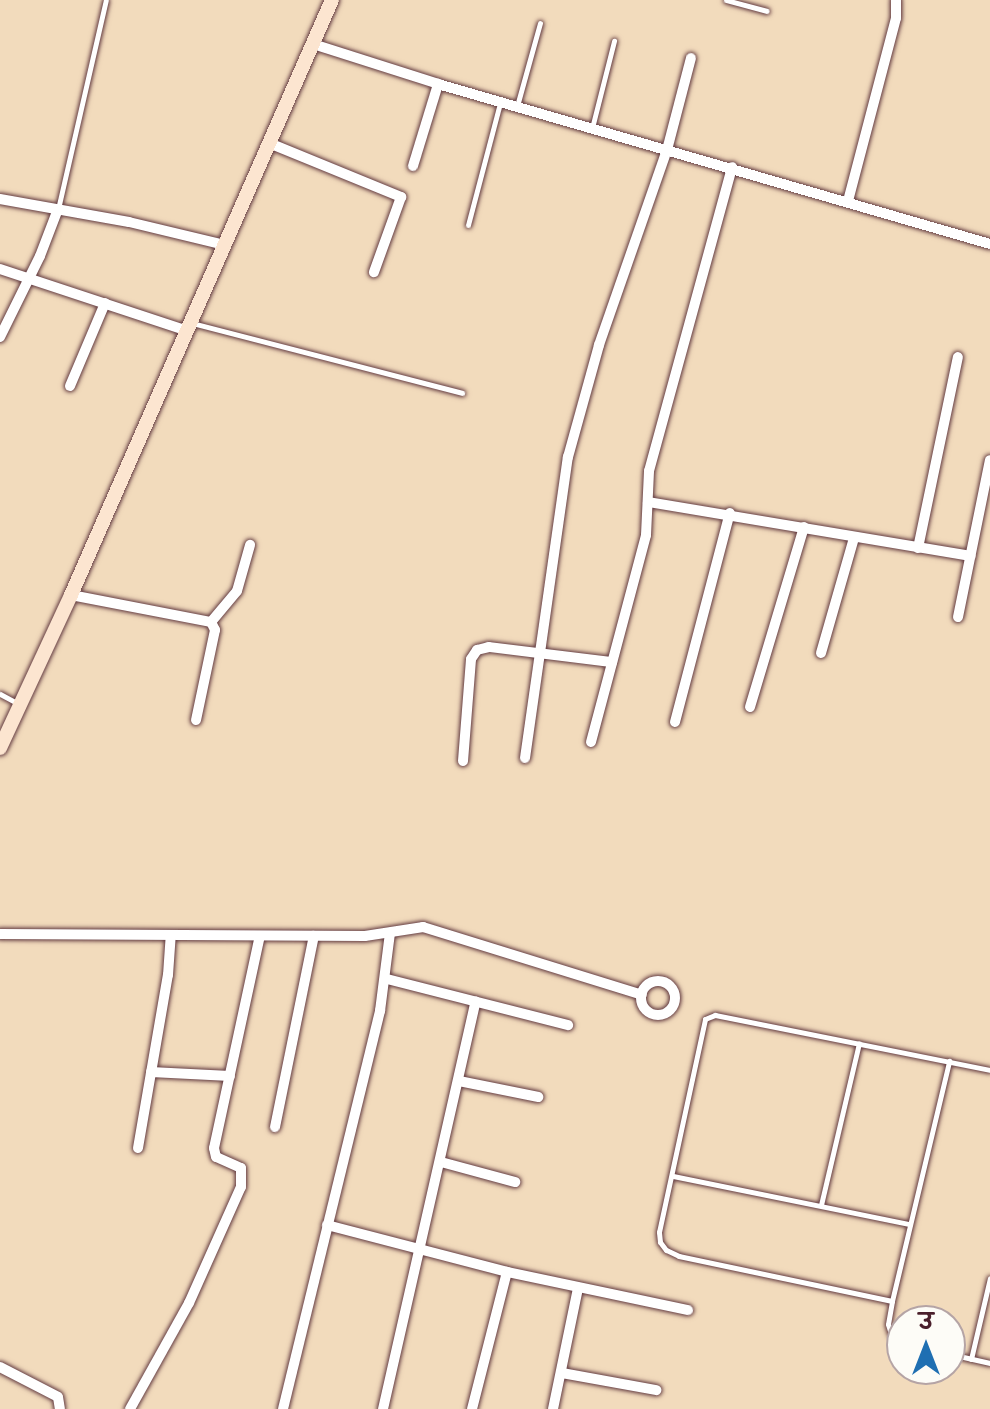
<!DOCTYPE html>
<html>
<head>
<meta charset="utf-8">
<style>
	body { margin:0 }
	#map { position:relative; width:990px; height:1409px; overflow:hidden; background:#f2dbbc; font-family:"Balsamiq Sans","Playpen Sans Deva",sans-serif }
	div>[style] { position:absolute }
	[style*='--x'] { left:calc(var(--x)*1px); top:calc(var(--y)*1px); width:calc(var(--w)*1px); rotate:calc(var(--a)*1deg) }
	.roads { filter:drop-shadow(0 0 2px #633b41) drop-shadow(0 0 2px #633b41) }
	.lane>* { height:5px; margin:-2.5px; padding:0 2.5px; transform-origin:2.5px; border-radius:2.5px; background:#fff }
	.street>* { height:10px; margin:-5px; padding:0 5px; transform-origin:5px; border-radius:5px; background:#fff }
	.street>.ring { margin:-5px; padding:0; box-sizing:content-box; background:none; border:10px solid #fff; border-radius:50% }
	.secondary>* { height:14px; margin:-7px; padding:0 7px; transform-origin:7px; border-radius:7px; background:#fce5d0 }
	span { translate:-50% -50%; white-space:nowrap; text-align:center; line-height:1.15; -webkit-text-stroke:8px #fdfcf7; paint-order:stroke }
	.north { position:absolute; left:886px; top:1305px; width:80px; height:80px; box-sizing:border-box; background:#fdfcf7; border:2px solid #b5a4a5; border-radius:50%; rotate:0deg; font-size:22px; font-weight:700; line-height:32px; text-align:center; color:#4a1f2b }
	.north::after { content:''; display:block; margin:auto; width:28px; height:36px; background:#1f6fb2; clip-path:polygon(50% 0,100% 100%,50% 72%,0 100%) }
</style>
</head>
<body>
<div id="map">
	<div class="roads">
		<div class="lane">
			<div style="--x:726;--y:0;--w:42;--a:15"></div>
			<div style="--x:517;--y:106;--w:86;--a:-74.5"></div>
			<div style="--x:592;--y:128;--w:90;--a:-75.8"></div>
			<div style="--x:58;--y:209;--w:214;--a:-77.1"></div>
			<div style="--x:468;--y:225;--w:126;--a:-75.3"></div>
			<div style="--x:192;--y:323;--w:279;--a:14.5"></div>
			<div style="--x:0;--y:694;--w:19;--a:28"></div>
			<div style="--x:673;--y:1176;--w:240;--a:11.5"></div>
			<div style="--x:821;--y:1205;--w:166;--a:-76.8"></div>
			<div style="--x:892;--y:1301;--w:218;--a:-168.1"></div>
			<div style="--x:679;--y:1256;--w:14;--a:-155"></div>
			<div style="--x:666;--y:1250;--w:10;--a:-127"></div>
			<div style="--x:660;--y:1242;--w:10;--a:-96"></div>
			<div style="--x:659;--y:1232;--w:218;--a:-77.8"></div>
			<div style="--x:705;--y:1019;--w:11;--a:-22"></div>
			<div style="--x:715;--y:1015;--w:280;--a:11.3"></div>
			<div style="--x:902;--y:1341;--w:13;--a:-148"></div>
			<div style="--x:891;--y:1334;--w:10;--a:-107"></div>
			<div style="--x:888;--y:1324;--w:23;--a:-80"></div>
			<div style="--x:892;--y:1301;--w:247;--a:-76.6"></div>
			<div style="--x:950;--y:1354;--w:41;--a:12.7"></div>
			<div style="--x:971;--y:1359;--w:83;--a:-76.8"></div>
		</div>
		<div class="street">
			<div style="--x:313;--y:44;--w:131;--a:17.7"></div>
			<div style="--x:438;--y:84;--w:575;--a:16.16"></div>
			<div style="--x:269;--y:143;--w:143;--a:22.2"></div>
			<div style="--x:401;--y:197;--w:80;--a:109.8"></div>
			<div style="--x:413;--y:166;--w:86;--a:-73"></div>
			<div style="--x:0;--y:199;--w:131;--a:10.1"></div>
			<div style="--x:129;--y:222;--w:99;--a:13.5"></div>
			<div style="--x:848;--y:201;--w:189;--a:-75.3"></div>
			<div style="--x:896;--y:18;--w:18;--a:-90"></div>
			<div style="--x:0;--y:269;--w:197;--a:18.3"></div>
			<div style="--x:0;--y:337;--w:90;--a:-63.7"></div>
			<div style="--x:40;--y:256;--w:50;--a:-69"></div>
			<div style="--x:70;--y:386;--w:90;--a:-67.1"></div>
			<div style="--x:648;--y:502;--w:327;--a:9.5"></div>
			<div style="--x:918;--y:548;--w:195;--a:-78.2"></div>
			<div style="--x:71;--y:595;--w:143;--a:10.9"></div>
			<div style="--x:211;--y:622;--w:9;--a:63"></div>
			<div style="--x:215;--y:630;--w:92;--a:101.9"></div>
			<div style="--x:958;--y:617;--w:160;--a:-78.5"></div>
			<div style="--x:211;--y:622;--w:40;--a:-50"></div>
			<div style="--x:237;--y:591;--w:48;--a:-74.2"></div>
			<div style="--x:821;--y:653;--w:120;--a:-74"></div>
			<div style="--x:750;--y:707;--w:188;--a:-73.3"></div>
			<div style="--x:675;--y:722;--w:216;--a:-75.3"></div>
			<div style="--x:591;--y:742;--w:214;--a:-75.1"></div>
			<div style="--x:646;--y:535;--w:64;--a:-87.3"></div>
			<div style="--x:649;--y:471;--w:315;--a:-74.7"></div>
			<div style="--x:525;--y:758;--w:304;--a:-81.9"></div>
			<div style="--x:568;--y:457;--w:116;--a:-74.5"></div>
			<div style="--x:599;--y:345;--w:207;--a:-70.8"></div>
			<div style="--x:667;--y:150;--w:95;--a:-75.4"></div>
			<div style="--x:463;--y:761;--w:102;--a:-85.5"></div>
			<div style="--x:471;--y:659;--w:11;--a:-56"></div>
			<div style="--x:477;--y:650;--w:12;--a:-14"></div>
			<div style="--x:489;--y:647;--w:124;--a:7"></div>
			<div style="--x:0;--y:934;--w:365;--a:0.3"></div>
			<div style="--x:365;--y:936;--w:59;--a:-8.8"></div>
			<div style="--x:423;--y:927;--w:229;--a:17.2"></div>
			<div style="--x:387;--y:979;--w:187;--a:14.3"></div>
			<div class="ring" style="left:641px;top:981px;width:24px;height:24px"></div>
			<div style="--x:151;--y:1072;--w:79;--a:2.9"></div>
			<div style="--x:459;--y:1081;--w:81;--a:11.4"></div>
			<div style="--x:275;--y:1127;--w:195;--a:-78.5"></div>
			<div style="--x:138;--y:1148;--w:176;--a:-80.2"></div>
			<div style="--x:168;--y:975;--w:39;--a:-86"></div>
			<div style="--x:441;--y:1162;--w:77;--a:15.1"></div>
			<div style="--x:327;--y:1225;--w:186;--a:14.6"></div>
			<div style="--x:507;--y:1272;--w:185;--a:11.9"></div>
			<div style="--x:0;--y:1367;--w:65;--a:27.3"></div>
			<div style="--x:58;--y:1397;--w:12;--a:81"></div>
			<div style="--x:562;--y:1373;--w:96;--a:10.3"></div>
			<div style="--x:130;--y:1409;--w:121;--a:-60.9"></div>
			<div style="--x:189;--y:1303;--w:127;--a:-65.9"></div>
			<div style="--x:241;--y:1187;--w:19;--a:-90"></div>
			<div style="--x:241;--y:1168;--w:27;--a:-156"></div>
			<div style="--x:216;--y:1157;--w:9;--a:-103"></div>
			<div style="--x:214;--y:1148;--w:217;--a:-77.8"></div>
			<div style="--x:283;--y:1409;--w:410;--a:-76.3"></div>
			<div style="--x:380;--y:1011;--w:79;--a:-82.7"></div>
			<div style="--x:383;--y:1409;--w:418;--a:-77.2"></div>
			<div style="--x:472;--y:1409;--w:141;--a:-75.7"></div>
			<div style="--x:553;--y:1409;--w:124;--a:-78.3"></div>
		</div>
		<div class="secondary">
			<div style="--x:0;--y:748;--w:169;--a:-65.1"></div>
			<div style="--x:71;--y:595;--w:650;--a:-66.32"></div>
		</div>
	</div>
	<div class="north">उ</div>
</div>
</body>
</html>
